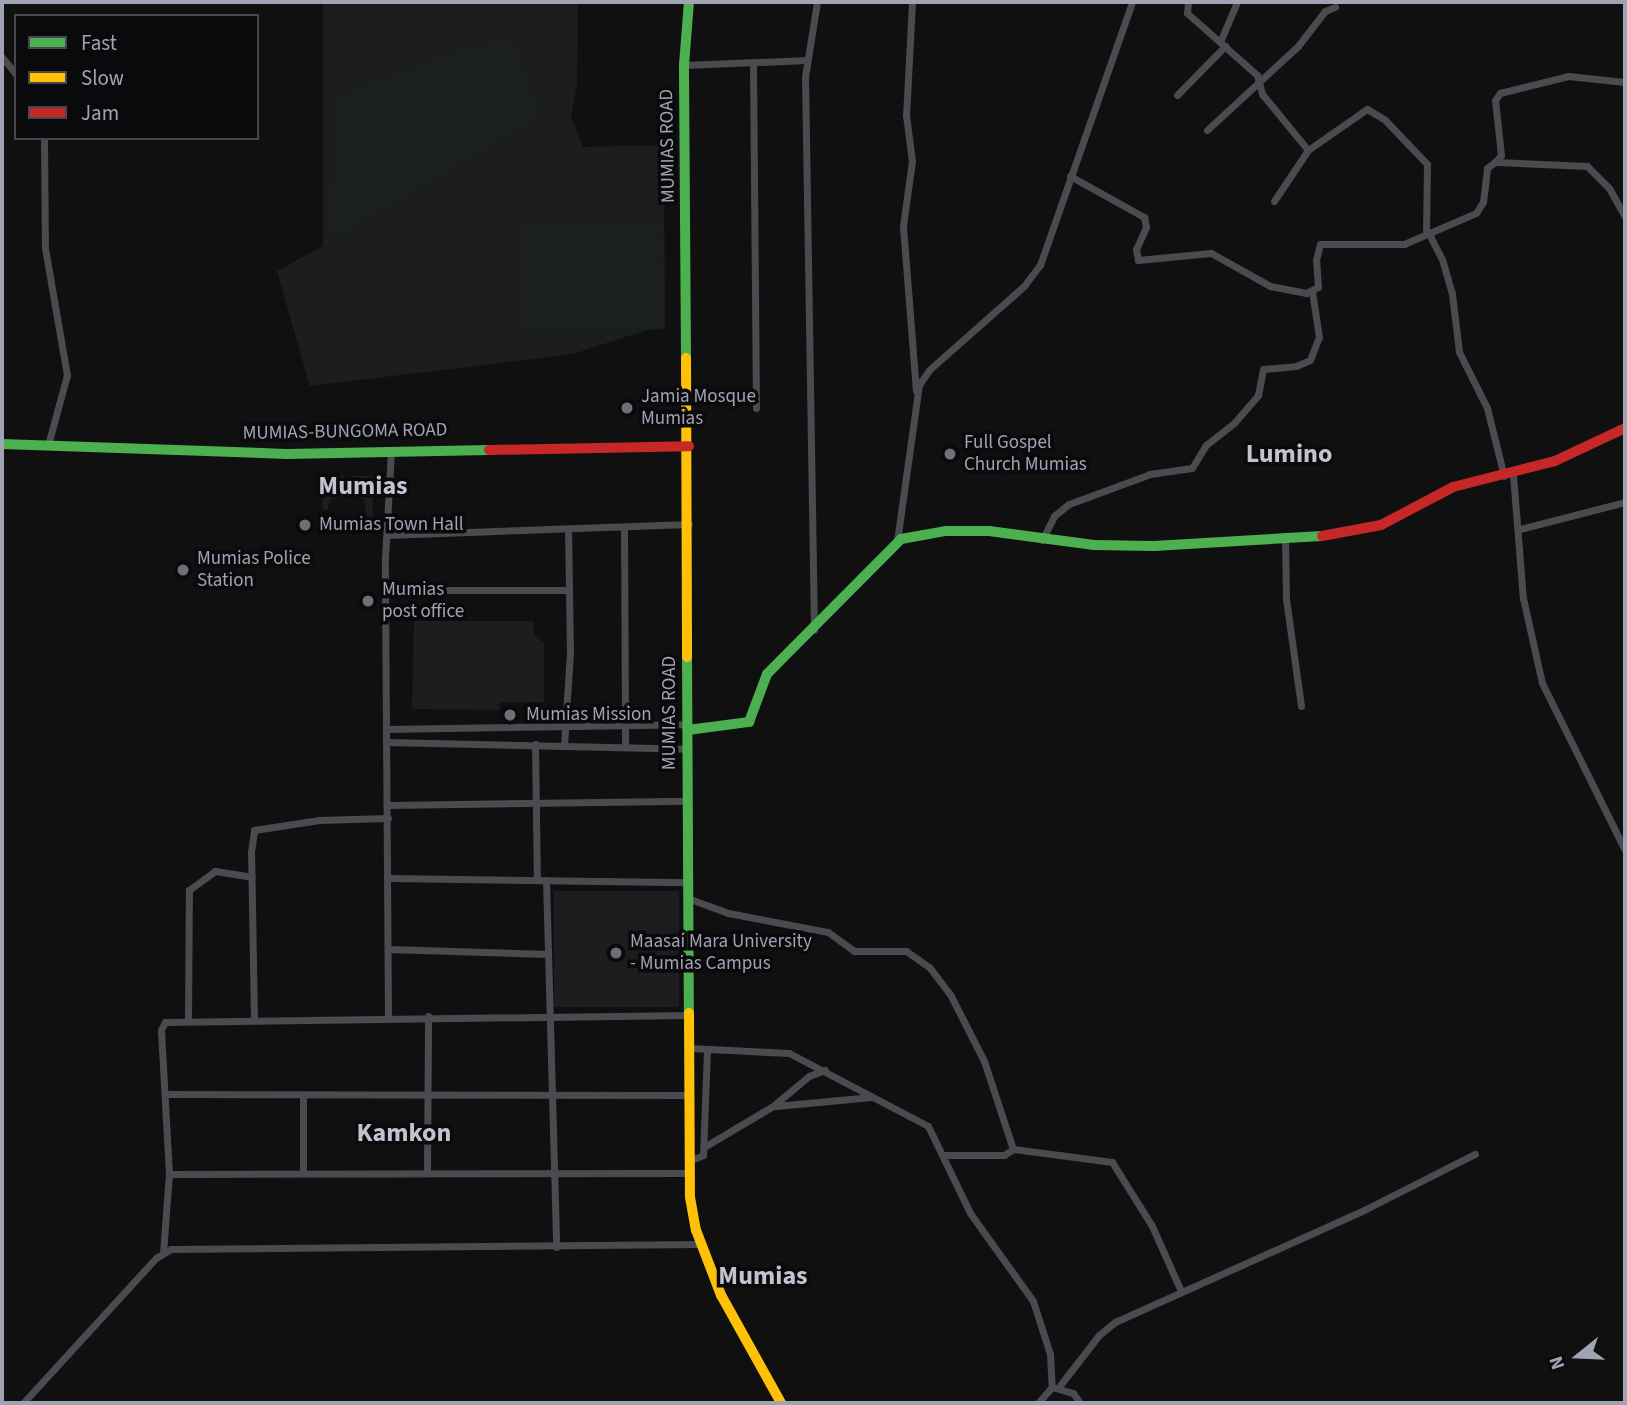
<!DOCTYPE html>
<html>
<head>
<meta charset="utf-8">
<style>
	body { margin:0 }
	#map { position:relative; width:1627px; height:1405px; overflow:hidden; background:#101010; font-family:"Source Sans 3",sans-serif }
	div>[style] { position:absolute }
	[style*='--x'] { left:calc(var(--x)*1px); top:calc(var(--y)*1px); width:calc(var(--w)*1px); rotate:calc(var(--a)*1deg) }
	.built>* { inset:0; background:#1d1d1f; transform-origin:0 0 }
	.green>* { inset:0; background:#1a201b; transform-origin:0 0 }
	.street>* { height:7px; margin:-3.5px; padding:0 3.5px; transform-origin:3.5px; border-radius:3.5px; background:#4a4b50 }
	.fast>* { height:10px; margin:-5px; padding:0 5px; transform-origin:5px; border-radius:5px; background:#4caf50 }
	.slow>* { height:10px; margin:-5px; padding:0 5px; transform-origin:5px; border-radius:5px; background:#ffc107 }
	.jam>* { height:10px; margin:-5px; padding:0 5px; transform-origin:5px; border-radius:5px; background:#c62828 }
	.dots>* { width:19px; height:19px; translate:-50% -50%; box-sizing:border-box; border:4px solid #0a0a0c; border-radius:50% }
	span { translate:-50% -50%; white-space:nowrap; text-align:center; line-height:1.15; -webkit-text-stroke:7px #0a0a0c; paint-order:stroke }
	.street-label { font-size:19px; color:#a0a4b2 }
	.poi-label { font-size:19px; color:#a0a4b2 }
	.left { translate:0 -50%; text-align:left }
	.district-label { font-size:26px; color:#c1c3ce; font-weight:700 }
	.frame { position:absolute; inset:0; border:4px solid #a0a4b2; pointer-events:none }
	.legend { position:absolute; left:14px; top:14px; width:245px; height:126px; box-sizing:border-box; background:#0a0a0c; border:2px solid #46484e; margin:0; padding:9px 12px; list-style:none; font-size:21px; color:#a0a4b2 }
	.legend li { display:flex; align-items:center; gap:14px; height:35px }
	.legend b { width:35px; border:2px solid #46484e }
	.north { position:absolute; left:1543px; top:1321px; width:70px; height:70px; -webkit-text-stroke:5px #0a0a0c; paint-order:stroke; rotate:252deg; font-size:19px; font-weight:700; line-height:28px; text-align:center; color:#a0a4b2 }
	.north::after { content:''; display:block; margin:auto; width:24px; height:32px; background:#a0a4b2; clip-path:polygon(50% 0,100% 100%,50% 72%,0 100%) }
</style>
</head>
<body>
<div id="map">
	<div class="built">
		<div style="clip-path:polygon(323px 2px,578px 2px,577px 83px,571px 117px,583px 147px,664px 145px,665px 329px,647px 330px,573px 354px,310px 386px,277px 271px,323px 246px)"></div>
		<div style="clip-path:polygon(414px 621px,533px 621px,534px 634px,544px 643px,544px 702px,500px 702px,499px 710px,412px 709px)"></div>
		<div style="left:554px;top:891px;width:125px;height:116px"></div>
	</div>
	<div class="green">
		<div style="clip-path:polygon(513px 40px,540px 116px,337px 236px,330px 227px,339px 96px,464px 49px)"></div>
		<div style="left:659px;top:220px;width:107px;height:138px;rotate:89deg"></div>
		<div style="clip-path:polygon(322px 476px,344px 476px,344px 497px,331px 499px,327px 510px,323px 510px)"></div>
		<div style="clip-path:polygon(353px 476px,374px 476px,372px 525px,368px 525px,364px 499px,353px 497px)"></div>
	</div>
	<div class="street">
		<div style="--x:912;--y:2;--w:113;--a:93"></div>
		<div style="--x:906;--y:115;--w:46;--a:82.6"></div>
		<div style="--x:912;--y:161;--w:66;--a:97.9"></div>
		<div style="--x:903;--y:226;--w:165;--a:85.5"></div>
		<div style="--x:1188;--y:2;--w:11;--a:95"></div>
		<div style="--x:1187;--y:13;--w:94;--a:41.5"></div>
		<div style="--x:1257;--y:75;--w:20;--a:75"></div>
		<div style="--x:1262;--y:94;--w:72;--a:50.6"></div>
		<div style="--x:1220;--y:42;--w:43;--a:-67"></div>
		<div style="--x:2;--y:57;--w:22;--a:51"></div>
		<div style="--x:753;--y:64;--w:344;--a:89.5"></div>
		<div style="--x:684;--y:65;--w:122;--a:-2.3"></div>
		<div style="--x:1177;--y:95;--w:69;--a:-45.6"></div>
		<div style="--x:1207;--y:130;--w:124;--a:-42.7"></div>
		<div style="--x:1298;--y:46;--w:44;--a:-52.4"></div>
		<div style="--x:1325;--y:11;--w:11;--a:-22"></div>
		<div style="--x:44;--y:138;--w:110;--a:89.5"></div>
		<div style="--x:45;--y:248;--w:129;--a:80.2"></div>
		<div style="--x:67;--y:375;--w:73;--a:105.2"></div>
		<div style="--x:1495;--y:162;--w:9;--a:-49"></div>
		<div style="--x:1501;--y:155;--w:55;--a:-96.2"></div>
		<div style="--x:1495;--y:100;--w:9;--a:-54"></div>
		<div style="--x:1500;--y:93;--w:70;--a:-14"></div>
		<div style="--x:1568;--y:76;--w:57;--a:6"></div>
		<div style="--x:1070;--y:176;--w:85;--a:29"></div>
		<div style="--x:1144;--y:217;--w:10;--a:79"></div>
		<div style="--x:1146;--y:227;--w:24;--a:114"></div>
		<div style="--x:1136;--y:249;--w:11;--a:80"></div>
		<div style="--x:1138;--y:260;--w:73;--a:-5.5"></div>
		<div style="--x:1211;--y:253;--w:68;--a:29.2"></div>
		<div style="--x:1270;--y:286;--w:37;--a:11"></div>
		<div style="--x:1306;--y:293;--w:13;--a:-27"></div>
		<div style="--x:1318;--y:287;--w:27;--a:-94"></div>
		<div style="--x:1316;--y:260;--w:16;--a:-76"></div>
		<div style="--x:1320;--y:244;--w:84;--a:0"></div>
		<div style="--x:1404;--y:244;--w:78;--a:-23.3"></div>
		<div style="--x:1476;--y:213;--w:13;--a:-58"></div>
		<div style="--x:1483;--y:202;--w:34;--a:-83"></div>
		<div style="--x:1487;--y:168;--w:10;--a:-37"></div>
		<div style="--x:1495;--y:162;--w:92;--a:2.5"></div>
		<div style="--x:1587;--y:166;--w:31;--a:45"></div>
		<div style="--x:1609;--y:188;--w:33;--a:61"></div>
		<div style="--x:1274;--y:201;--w:61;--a:-56.3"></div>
		<div style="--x:1308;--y:150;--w:72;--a:-34.8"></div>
		<div style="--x:1367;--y:109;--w:21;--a:31"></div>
		<div style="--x:1385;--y:120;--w:61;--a:46.3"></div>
		<div style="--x:1427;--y:164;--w:69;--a:90.8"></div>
		<div style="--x:1428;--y:232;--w:30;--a:63"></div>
		<div style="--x:1442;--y:259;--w:36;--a:74"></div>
		<div style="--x:1452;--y:294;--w:58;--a:83.1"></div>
		<div style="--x:1459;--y:352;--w:63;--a:63.4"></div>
		<div style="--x:1487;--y:408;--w:70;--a:76"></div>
		<div style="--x:1513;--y:475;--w:123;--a:85.4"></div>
		<div style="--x:1523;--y:598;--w:87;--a:77.4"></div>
		<div style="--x:1542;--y:683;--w:186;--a:63.6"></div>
		<div style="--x:624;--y:527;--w:220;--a:89.7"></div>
		<div style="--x:1520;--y:529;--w:108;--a:-14.4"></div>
		<div style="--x:387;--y:535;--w:302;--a:-2.1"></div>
		<div style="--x:1285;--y:536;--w:63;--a:89.1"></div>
		<div style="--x:1286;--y:599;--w:108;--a:82"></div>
		<div style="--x:1042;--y:540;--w:27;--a:-63"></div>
		<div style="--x:1054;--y:516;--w:19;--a:-39"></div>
		<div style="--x:1069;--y:504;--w:86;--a:-20.3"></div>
		<div style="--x:1150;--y:474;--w:42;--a:-8.1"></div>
		<div style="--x:1192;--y:468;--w:27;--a:-59"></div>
		<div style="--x:1206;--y:445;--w:36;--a:-38"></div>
		<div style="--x:1234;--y:423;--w:37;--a:-49"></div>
		<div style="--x:1258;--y:395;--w:26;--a:-79"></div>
		<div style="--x:1263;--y:369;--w:33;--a:-5"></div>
		<div style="--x:1296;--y:366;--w:15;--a:-23"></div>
		<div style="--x:1310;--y:360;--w:25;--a:-69"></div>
		<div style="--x:1319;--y:337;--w:47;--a:-98.7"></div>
		<div style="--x:897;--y:541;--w:158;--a:-82"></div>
		<div style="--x:919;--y:385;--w:18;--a:-56"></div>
		<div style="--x:929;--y:370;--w:127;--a:-41.5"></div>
		<div style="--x:1024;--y:286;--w:26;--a:-53"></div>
		<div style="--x:1040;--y:265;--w:279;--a:-70.7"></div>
		<div style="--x:386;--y:590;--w:183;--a:0"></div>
		<div style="--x:814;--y:630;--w:553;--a:-90.93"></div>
		<div style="--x:805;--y:77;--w:76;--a:-80.9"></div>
		<div style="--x:386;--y:729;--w:302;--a:-0.9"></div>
		<div style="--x:386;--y:742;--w:301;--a:1.3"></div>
		<div style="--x:535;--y:744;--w:136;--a:89.2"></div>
		<div style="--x:564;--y:745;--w:92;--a:-86.3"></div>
		<div style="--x:570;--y:653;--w:122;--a:-90.9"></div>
		<div style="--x:388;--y:805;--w:300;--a:-0.8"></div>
		<div style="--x:389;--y:878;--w:300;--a:0.8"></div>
		<div style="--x:546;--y:880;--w:367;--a:88.4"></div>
		<div style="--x:690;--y:899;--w:40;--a:20.2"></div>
		<div style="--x:728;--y:913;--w:102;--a:10.8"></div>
		<div style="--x:828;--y:932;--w:32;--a:36"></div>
		<div style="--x:854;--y:951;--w:52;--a:0"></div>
		<div style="--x:906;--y:951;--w:29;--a:35"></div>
		<div style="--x:930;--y:968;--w:35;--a:53"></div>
		<div style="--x:951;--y:996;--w:73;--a:63.1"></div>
		<div style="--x:984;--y:1061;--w:93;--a:71.8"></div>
		<div style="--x:1013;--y:1149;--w:11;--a:146"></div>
		<div style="--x:1004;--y:1155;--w:61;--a:180"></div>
		<div style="--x:388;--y:949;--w:159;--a:1.8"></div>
		<div style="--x:388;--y:1016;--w:458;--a:-90.4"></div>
		<div style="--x:385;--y:558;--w:108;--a:-86.8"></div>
		<div style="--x:188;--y:1019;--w:129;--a:-89.6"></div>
		<div style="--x:189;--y:890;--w:32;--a:-36"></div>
		<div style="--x:215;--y:871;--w:37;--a:9"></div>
		<div style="--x:254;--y:1020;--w:168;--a:-91"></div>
		<div style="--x:251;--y:852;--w:22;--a:-82"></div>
		<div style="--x:254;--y:830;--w:66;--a:-8.7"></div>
		<div style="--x:319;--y:820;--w:69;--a:-1.7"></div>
		<div style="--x:690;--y:1048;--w:99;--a:2.9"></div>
		<div style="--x:789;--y:1053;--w:157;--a:27.7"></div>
		<div style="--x:928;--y:1126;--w:97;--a:64.2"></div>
		<div style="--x:970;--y:1213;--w:108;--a:54.4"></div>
		<div style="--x:1033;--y:1301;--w:56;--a:72.2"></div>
		<div style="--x:1050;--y:1354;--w:33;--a:87"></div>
		<div style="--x:166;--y:1094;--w:523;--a:0.11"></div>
		<div style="--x:303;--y:1097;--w:73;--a:90"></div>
		<div style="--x:776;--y:1106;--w:96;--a:-5.4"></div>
		<div style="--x:704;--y:1147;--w:80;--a:-30.7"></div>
		<div style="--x:773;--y:1106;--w:47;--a:-39.8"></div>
		<div style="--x:809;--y:1076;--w:17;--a:-21"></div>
		<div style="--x:1013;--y:1149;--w:100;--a:7.5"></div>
		<div style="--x:1112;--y:1162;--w:75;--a:58"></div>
		<div style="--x:1152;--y:1226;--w:71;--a:66"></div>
		<div style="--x:689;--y:1161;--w:15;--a:-23"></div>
		<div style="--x:703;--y:1155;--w:106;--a:-87.8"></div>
		<div style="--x:427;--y:1171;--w:155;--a:-89.6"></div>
		<div style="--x:169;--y:1174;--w:520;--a:-0.11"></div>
		<div style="--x:163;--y:1253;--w:79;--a:-85.7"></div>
		<div style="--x:169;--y:1174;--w:144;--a:-93.2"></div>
		<div style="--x:161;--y:1030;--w:9;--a:-63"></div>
		<div style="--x:165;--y:1022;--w:524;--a:-0.77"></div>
		<div style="--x:1058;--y:1388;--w:67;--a:-52.3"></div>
		<div style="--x:1099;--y:1335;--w:21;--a:-39"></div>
		<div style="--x:1115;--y:1322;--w:275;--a:-24.2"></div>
		<div style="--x:1366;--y:1209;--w:122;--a:-26.8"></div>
		<div style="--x:23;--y:1403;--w:197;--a:-47.5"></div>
		<div style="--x:156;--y:1258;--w:17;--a:-31"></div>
		<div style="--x:171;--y:1249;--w:530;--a:-0.54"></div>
		<div style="--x:1038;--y:1403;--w:21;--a:-49"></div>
		<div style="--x:1052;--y:1387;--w:22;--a:16"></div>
		<div style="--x:1073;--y:1393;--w:12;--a:55"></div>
	</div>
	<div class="fast">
		<div style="--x:686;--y:358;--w:293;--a:-90.4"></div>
		<div style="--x:684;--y:65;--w:63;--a:-85.5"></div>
		<div style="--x:2;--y:444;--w:285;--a:2"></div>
		<div style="--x:287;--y:454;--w:202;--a:-1.1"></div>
		<div style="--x:687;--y:657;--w:356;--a:89.7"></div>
		<div style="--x:688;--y:730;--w:62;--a:-7.5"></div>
		<div style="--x:749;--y:722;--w:51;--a:-69.4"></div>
		<div style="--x:767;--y:674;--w:190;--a:-45.2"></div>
		<div style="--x:901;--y:539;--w:46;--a:-10.1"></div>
		<div style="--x:946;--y:531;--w:43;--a:0"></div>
		<div style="--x:989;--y:531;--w:106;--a:7.6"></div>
		<div style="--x:1094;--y:545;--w:60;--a:1"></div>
		<div style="--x:1154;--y:546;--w:168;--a:-3.4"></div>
	</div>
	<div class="slow">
		<div style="--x:686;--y:358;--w:299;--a:89.8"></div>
		<div style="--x:689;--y:1013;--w:184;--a:89.7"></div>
		<div style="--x:690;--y:1197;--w:34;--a:80"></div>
		<div style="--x:696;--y:1230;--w:70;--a:69"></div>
		<div style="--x:721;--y:1295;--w:124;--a:60.9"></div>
	</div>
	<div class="jam">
		<div style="--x:489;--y:450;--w:200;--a:-1.1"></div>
		<div style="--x:1322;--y:536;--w:60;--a:-10.6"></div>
		<div style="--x:1381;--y:525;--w:81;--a:-27.8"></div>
		<div style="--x:1453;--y:487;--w:105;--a:-14.3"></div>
		<div style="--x:1555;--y:461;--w:77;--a:-25.2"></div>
	</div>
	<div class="dots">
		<div style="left:627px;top:408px;background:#6e7079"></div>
		<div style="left:950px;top:454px;background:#6e7079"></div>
		<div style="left:305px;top:525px;background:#6e7079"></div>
		<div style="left:183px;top:570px;background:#6e7079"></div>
		<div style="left:368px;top:601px;background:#6e7079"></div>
		<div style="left:510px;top:715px;background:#6e7079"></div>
		<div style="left:616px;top:953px;background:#6e7079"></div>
	</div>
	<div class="street-label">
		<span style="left:668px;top:146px;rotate:-91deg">MUMIAS ROAD</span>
		<span style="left:345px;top:432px;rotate:-1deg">MUMIAS-BUNGOMA ROAD</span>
		<span style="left:670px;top:713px;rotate:-90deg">MUMIAS ROAD</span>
	</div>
	<div class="poi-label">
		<span class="left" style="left:641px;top:408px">Jamia Mosque<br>Mumias</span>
		<span class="left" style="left:964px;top:454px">Full Gospel<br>Church Mumias</span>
		<span class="left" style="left:319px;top:525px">Mumias Town Hall</span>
		<span class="left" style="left:197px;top:570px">Mumias Police<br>Station</span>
		<span class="left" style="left:382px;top:601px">Mumias<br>post office</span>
		<span class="left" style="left:526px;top:715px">Mumias Mission</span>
		<span class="left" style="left:630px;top:953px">Maasai Mara University<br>- Mumias Campus</span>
	</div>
	<div class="district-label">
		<span style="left:1289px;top:454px">Lumino</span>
		<span style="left:363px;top:486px">Mumias</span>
		<span style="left:404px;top:1133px">Kamkon</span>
		<span style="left:763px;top:1276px">Mumias</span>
	</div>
	<div class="frame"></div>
	<ul class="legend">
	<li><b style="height:9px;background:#4caf50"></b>Fast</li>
	<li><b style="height:9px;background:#ffc107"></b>Slow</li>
	<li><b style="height:9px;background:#c62828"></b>Jam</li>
	</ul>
	<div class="north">N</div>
</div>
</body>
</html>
